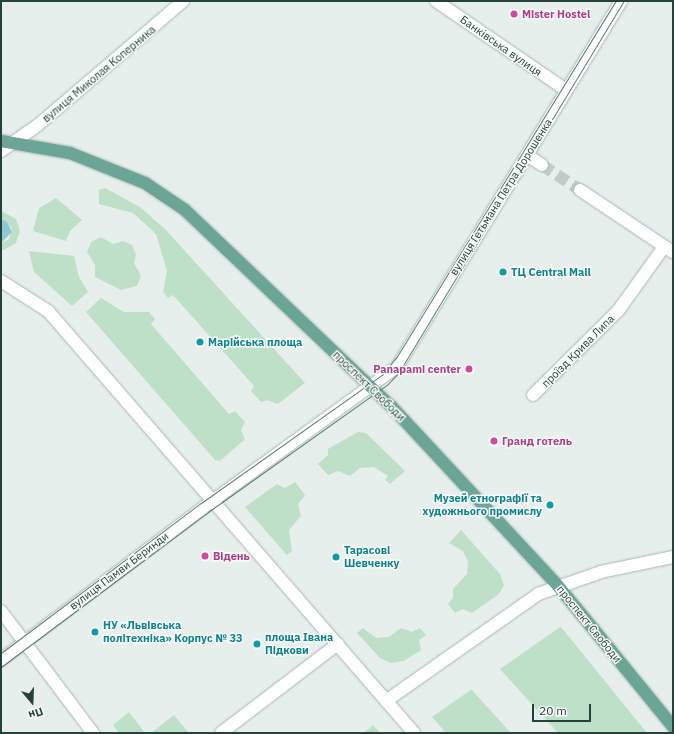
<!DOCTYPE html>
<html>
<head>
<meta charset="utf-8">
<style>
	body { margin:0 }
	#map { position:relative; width:674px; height:734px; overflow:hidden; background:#e6efeb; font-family:"IBM Plex Sans",sans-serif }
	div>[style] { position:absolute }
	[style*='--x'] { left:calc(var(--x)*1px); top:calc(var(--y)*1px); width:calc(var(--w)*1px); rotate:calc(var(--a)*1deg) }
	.green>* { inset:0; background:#bfe0c8 }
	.water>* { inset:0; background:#8ec9d4 }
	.pedestrian-tunnel>* { height:12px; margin-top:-6px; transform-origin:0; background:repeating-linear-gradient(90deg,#bfccc8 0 12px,transparent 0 18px) }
	.roads { filter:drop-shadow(0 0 1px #a8b8b2) drop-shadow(0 0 1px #a8b8b2) }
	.pedestrian>* { height:12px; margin:-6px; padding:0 6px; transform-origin:6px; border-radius:6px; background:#fff }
	.tertiary>* { height:12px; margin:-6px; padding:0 6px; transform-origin:6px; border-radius:6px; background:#fff }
	.secondary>* { height:12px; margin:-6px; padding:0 6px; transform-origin:6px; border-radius:6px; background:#fff }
	.primary>* { height:12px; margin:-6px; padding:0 6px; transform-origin:6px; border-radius:6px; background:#6aa596 }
	.tram>* { height:1px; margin:-0.5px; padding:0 0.5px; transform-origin:0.5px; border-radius:0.5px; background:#5f7d75 }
	.dots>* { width:11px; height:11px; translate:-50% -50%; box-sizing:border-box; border:2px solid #f7fbf9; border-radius:50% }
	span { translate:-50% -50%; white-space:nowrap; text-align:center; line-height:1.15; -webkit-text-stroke:3px #f7fbf9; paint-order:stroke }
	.hotel-label { font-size:11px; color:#b23c85; font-weight:700 }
	.left { translate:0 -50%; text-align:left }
	.right { translate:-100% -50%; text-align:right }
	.street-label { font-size:11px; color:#24423a }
	.culture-label { font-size:11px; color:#0d838f; font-weight:700 }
	.frame { position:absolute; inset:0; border:2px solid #24423a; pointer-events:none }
	.north { position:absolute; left:12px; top:682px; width:40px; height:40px; -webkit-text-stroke:3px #f7fbf9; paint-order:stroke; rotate:161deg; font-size:11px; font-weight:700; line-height:16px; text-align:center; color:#24423a }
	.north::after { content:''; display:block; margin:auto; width:14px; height:18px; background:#24423a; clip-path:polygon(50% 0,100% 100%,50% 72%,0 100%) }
	.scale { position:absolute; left:532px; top:704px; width:59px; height:18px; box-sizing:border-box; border:2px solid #24423a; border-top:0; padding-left:5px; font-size:12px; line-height:14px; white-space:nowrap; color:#24423a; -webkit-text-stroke:3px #f7fbf9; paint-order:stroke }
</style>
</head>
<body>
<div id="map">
	<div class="green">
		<div style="clip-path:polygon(105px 188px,140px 207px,165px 229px,305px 383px,278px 404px,267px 400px,261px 402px,251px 391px,254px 386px,173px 295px,168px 298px,163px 292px,167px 271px,156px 234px,133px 213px,99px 204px,99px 190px)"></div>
		<div style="clip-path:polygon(56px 198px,82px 220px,70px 231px,66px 241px,33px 231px,39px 208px)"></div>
		<div style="clip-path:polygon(1px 211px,16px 219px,20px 231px,16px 243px,4px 250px,1px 250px,1px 243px,9px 239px,12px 228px,1px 219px)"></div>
		<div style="clip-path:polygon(101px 237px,113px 244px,123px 241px,132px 245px,136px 254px,134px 263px,141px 276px,137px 286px,121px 290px,95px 277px,95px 265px,87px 252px,91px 242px)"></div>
		<div style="clip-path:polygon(29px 251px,74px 256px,79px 277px,88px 292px,72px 306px,34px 272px)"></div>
		<div style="clip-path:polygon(101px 298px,124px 312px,149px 312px,155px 319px,151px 324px,229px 414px,235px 411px,245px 422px,241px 430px,245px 439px,220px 461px,215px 460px,86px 312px)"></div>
		<div style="clip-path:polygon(358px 432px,366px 433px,405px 471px,390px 484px,385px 480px,388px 476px,374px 467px,360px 468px,350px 476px,338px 471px,328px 475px,318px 464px,328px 455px,328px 449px)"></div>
		<div style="clip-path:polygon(295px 482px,305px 495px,298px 504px,301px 516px,289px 530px,292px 551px,287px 555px,245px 507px,277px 484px,285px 488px)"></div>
		<div style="clip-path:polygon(461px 530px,500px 574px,504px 585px,499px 594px,472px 613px,463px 609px,455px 613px,448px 604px,453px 598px,453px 589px,467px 574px,468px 562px,463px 551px,449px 543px)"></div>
		<div style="clip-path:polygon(560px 627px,561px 627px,647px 733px,558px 733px,500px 669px)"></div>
		<div style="clip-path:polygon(363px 628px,376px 638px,389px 637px,401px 628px,412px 632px,420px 628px,426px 635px,419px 640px,421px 650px,404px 661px,391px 663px,380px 658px,357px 633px)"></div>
		<div style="clip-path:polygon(472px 689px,472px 690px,511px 733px,446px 733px,432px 717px)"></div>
		<div style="clip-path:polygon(129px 712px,145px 733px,119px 733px,113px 725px)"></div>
		<div style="clip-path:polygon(174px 715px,189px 733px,151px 733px)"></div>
		<div style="clip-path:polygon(373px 725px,380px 733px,364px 733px)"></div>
	</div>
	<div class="water">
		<div style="clip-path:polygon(1px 219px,7px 222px,12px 232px,2px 242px)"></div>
	</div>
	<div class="pedestrian-tunnel">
		<div style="--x:542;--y:165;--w:45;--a:33.3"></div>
	</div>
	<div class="roads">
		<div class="pedestrian">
			<div style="--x:527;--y:155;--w:18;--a:34"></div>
			<div style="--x:580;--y:190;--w:112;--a:33.7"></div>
			<div style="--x:533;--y:395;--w:120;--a:-44.7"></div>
			<div style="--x:618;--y:311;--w:79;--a:-54.3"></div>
			<div style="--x:1;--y:611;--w:153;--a:53"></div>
			<div style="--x:1;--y:660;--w:268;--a:-37"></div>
			<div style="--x:221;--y:733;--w:147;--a:-37.3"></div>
		</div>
		<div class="tertiary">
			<div style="--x:436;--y:1;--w:158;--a:34.4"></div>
			<div style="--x:386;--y:701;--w:186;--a:-35.1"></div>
			<div style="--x:538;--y:594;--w:67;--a:-19.2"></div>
			<div style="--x:601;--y:572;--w:74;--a:-11.8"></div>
		</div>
		<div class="secondary">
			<div style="--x:1;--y:151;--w:45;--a:-35.1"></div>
			<div style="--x:38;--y:125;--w:191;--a:-40.5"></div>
			<div style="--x:1;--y:281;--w:56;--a:32.6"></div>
			<div style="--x:48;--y:311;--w:559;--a:49.06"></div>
			<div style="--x:215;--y:499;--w:225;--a:-36"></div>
			<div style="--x:397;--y:367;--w:429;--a:-58.5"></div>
		</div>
		<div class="primary">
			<div style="--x:1;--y:141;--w:70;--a:9.9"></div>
			<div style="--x:70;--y:153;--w:81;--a:21.8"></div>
			<div style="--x:145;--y:183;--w:48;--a:34"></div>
			<div style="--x:185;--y:210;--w:284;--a:43.6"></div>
			<div style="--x:391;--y:406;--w:247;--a:47.1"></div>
			<div style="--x:559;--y:587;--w:181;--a:50.8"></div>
		</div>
	</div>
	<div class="tram">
		<div style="--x:1;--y:653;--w:250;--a:-36.9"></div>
		<div style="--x:201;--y:503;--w:222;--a:-35.3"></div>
		<div style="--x:382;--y:375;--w:22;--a:-51"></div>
		<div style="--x:396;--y:358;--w:419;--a:-58.4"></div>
		<div style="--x:1;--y:667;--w:259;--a:-36.8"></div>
		<div style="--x:208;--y:512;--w:219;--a:-35.4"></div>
		<div style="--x:387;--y:385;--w:18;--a:-47"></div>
		<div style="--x:399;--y:372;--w:434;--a:-58.8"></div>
	</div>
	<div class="dots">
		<div style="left:514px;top:14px;background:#d1479c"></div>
		<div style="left:503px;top:272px;background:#0f9aa8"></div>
		<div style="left:200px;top:342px;background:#0f9aa8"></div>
		<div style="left:469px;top:369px;background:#d1479c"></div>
		<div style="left:494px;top:441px;background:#d1479c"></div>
		<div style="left:550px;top:505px;background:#0f9aa8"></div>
		<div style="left:205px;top:556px;background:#d1479c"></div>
		<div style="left:336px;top:557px;background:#0f9aa8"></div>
		<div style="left:95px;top:632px;background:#0f9aa8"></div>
		<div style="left:257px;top:644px;background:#0f9aa8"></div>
	</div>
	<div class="hotel-label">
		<span class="left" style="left:522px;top:14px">Mister Hostel</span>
		<span class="right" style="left:461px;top:369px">Panapami center</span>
		<span class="left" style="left:502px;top:441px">Гранд готель</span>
		<span class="left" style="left:213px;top:556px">Відень</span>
	</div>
	<div class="street-label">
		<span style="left:501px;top:46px;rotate:35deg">Банківська вулиця</span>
		<span style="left:99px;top:74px;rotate:-40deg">вулиця Миколая Коперника</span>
		<span style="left:501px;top:197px;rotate:-58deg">вулиця Гетьмана Петра Дорошенка</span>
		<span style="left:578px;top:351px;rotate:-45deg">проїзд Крива Липа</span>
		<span style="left:369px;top:386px;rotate:44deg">проспект Свободи</span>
		<span style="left:119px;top:571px;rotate:-37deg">вулиця Памви Беринди</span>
		<span style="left:589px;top:624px;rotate:51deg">проспект Свободи</span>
	</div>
	<div class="culture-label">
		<span class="left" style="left:511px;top:272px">ТЦ Central Mall</span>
		<span class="left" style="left:208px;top:342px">Марійська площа</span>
		<span class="right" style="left:542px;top:505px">Музей етнографії та<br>художнього промислу</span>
		<span class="left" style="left:344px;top:557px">Тарасові<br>Шевченку</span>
		<span class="left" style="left:103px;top:632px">НУ «Львівська<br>політехніка» Корпус № 33</span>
		<span class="left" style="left:265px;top:644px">площа Івана<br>Підкови</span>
	</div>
	<div class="frame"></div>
	<div class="north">Пн</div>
	<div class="scale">20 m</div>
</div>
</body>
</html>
